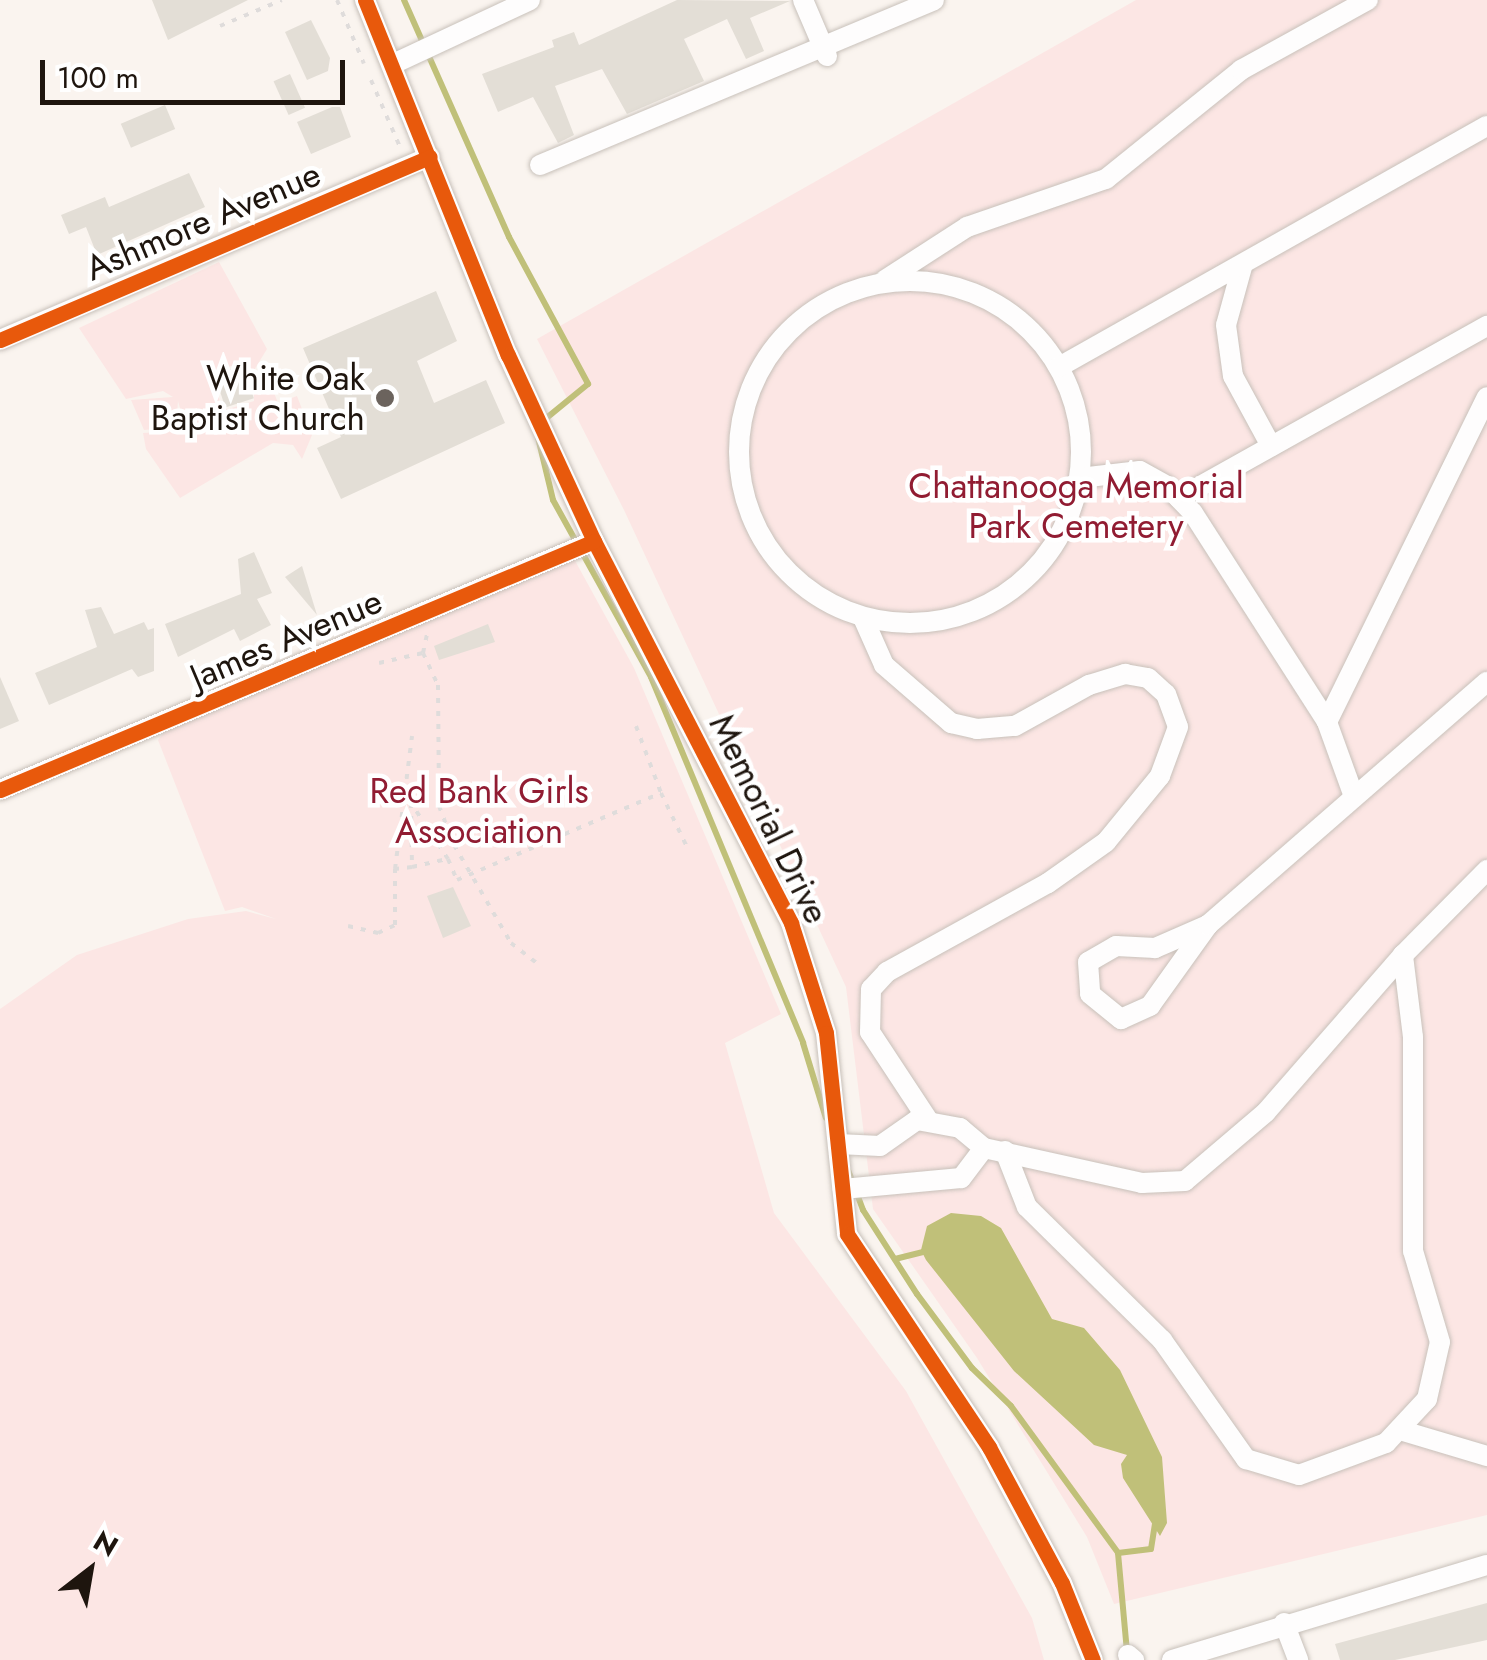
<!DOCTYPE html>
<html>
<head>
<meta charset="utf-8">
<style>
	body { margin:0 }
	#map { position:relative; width:1487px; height:1660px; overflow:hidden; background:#faf4ef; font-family:Jost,sans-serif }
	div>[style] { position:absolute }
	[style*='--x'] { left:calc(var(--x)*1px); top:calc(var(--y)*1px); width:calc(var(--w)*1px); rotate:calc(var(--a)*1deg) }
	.green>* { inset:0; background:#fce6e4 }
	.water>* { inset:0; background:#c0c079 }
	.stream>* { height:6px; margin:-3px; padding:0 3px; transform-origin:3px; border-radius:3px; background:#c0c079 }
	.building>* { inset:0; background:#e3ded6; transform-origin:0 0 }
	.path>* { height:4px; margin-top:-2px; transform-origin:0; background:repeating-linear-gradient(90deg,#dfdcdb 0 5px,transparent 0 13px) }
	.roads { filter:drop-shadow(0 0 2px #c8c1ba) drop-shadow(0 0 2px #c8c1ba) }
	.minor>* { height:20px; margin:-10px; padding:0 10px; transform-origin:10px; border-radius:10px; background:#fefdfd }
	.minor>.ring { margin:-10px; padding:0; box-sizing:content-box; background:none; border:20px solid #fefdfd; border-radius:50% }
	.cycleway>* { height:15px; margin:-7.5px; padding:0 7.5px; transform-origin:7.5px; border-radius:7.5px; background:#e8590c }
	.dots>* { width:28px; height:28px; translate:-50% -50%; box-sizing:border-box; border:5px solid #fff; border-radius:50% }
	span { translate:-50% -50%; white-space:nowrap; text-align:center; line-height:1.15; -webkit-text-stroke:9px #fff; paint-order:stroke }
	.street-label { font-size:35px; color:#1e150e }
	.poi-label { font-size:35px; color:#1e150e }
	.right { translate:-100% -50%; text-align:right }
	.park-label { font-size:35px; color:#911c32 }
	.north { position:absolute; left:40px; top:1520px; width:100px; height:100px; -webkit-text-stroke:8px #fff; paint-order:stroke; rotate:31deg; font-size:28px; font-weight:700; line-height:40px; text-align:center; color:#1e150e }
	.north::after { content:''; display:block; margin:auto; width:35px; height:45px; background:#1e150e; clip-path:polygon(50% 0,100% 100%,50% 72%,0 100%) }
	.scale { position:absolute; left:40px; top:60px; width:305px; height:45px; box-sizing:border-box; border:5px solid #1e150e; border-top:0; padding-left:12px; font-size:30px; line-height:35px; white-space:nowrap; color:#1e150e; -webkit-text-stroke:8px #fff; paint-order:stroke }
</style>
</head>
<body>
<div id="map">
	<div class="green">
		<div style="clip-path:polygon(1136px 0,1487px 0,1487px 1515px,1114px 1604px,1087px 1537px,977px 1358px,873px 1209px,846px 987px,624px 510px,537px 339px)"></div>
		<div style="clip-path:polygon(219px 262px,267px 349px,253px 372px,243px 362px,213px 372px,222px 411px,254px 401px,254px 386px,266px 372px,278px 403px,297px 396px,312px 435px,302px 459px,293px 445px,273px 443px,180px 498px,146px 449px,143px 433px,178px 431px,183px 419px,178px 401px,176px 427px,144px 430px,131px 400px,173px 397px,163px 391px,126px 399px,79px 328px)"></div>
		<div style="clip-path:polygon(573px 557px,634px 668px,781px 1014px,725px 1043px,774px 1213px,906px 1391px,1032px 1618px,1044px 1660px,0 1660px,0 1009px,77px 955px,188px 919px,246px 911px,276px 919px,242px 907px,225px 911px,158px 740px,166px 729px)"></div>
	</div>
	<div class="water">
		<div style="clip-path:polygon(951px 1213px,981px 1216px,1001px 1228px,1052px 1319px,1084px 1328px,1120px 1370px,1162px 1457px,1167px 1523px,1160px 1536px,1123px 1478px,1121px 1464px,1127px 1455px,1094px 1445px,1014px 1371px,926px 1260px,921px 1250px,927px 1226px)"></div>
	</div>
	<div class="stream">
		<div style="--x:404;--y:0;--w:259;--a:66.1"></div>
		<div style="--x:509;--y:237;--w:167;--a:61.7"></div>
		<div style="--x:588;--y:384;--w:57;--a:140.7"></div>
		<div style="--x:536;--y:429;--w:73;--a:76.5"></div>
		<div style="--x:553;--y:500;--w:202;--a:61"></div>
		<div style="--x:651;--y:677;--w:396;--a:67.4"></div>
		<div style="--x:803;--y:1043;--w:78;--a:73"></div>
		<div style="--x:848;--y:1170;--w:43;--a:69.4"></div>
		<div style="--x:863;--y:1210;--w:100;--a:57.3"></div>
		<div style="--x:917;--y:1294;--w:92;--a:53.4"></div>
		<div style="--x:972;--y:1368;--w:54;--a:44.3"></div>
		<div style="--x:1011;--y:1406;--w:182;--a:53.9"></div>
		<div style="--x:1118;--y:1553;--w:99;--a:84.8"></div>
		<div style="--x:895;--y:1259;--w:33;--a:-14"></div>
		<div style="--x:1118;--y:1553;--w:33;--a:-7"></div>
		<div style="--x:1151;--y:1549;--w:25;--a:-81"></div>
	</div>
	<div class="building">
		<div style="clip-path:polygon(152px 0,248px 0,168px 40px)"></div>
		<div style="clip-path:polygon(677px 0,790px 1px,750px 18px,764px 51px,746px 59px,727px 19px,684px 39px,704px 81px,627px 114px,602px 69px,555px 86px,574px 135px,558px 143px,533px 97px,498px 112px,482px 74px,554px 47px,552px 40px,574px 32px,579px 45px)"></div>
		<div style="clip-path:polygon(311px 20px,330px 58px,328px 71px,307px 80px,285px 32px)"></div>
		<div style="left:290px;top:74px;width:37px;height:18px;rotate:66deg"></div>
		<div style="left:165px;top:105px;width:26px;height:48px;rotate:67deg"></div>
		<div style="clip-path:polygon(332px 107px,340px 107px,351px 137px,311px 154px,297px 122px)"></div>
		<div style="clip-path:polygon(189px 173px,205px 207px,97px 255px,86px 227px,69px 234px,61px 215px,105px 197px,109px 207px)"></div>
		<div style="clip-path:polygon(436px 291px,457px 341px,417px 361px,434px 403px,486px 380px,505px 423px,341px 499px,317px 448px,341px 437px,303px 348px)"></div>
		<div style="left:243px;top:365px;width:35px;height:30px;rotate:72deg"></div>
		<div style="clip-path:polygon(254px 552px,272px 593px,257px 599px,271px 625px,240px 641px,234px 629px,178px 657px,165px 624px,241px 594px,238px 559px)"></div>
		<div style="clip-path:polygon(302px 566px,317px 615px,285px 577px)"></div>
		<div style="clip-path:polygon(101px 607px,114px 634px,144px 622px,148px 630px,154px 628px,154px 671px,138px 677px,132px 669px,49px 705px,35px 673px,97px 647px,85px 610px)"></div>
		<div style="clip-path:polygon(488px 624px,495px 642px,439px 660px,434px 646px)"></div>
		<div style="clip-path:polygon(0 677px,19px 721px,0 729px)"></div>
		<div style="clip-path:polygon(453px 887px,471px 926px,443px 938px,427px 896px)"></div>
		<div style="clip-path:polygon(1487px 1603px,1487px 1640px,1395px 1660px,1340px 1660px,1335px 1644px)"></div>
	</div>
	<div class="path">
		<div style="--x:337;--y:0;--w:69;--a:67.1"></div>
		<div style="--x:220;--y:26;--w:67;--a:-22.8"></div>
		<div style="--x:371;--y:80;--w:73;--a:66.6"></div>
		<div style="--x:423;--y:653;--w:35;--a:65"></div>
		<div style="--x:438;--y:685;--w:121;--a:89.5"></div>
		<div style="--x:439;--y:806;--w:42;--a:69"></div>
		<div style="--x:454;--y:845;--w:113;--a:59.8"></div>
		<div style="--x:511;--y:943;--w:34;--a:38"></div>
		<div style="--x:379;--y:663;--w:45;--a:-12.8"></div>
		<div style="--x:423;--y:653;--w:19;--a:-78"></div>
		<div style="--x:636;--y:726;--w:72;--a:69.5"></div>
		<div style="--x:448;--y:859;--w:67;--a:-123.5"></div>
		<div style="--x:411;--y:803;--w:64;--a:89.1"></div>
		<div style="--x:412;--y:867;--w:37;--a:-13"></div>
		<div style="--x:448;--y:859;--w:23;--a:67"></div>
		<div style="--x:457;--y:880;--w:222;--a:-23.1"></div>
		<div style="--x:661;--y:793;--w:62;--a:64.3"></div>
		<div style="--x:412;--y:867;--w:17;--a:173"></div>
		<div style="--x:395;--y:869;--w:134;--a:-82.7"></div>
		<div style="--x:348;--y:926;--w:31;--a:13"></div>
		<div style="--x:378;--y:933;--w:19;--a:-25"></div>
		<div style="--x:395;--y:925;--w:56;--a:-90"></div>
	</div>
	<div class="roads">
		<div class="minor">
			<div style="--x:365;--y:0;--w:383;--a:68.1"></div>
			<div style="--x:508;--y:355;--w:205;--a:65.2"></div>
			<div style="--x:594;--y:541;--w:430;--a:62.7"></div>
			<div style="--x:791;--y:923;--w:115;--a:72.3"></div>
			<div style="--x:826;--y:1033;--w:202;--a:84"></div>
			<div style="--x:847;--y:1234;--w:256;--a:56.3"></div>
			<div style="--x:989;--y:1447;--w:154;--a:61.8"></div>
			<div style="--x:1062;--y:1583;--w:83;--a:68.1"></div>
			<div style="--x:803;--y:0;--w:61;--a:66.8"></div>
			<div style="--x:393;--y:64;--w:151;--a:-25"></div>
			<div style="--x:540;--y:165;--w:427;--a:-22.7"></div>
			<div style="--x:1242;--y:267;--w:60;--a:105.4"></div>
			<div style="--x:1226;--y:325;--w:51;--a:82.2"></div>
			<div style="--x:1233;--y:376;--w:80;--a:61.5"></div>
			<div style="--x:885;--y:280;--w:98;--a:-32.9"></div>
			<div style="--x:967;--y:227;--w:147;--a:-19.1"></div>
			<div style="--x:1106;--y:179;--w:174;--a:-38.9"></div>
			<div style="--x:1241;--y:70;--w:145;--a:-28.9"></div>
			<div class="ring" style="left:739px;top:281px;width:322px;height:322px"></div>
			<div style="--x:0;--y:340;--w:467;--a:-23.1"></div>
			<div style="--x:1059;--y:367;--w:491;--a:-29.4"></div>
			<div style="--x:1080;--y:478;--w:60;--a:-6.7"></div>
			<div style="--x:1140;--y:471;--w:31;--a:29"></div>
			<div style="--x:1167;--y:486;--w:37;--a:46"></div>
			<div style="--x:1193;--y:513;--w:248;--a:57.3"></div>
			<div style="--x:1327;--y:722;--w:77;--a:70.1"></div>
			<div style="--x:1179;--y:498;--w:353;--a:-29.2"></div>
			<div style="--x:864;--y:620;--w:49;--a:66"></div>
			<div style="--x:884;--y:665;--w:89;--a:40.9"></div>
			<div style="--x:951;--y:723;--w:27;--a:13"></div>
			<div style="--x:977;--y:729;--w:38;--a:-5"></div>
			<div style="--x:1015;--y:726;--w:85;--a:-29"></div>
			<div style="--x:1089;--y:685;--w:38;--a:-17"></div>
			<div style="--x:1125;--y:674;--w:23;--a:10"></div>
			<div style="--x:1148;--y:678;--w:24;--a:42"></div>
			<div style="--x:1166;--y:694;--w:35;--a:70"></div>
			<div style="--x:1178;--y:727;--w:52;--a:110.2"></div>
			<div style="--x:1160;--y:776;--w:85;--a:129.3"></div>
			<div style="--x:1106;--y:842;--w:71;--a:144.7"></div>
			<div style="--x:1048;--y:883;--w:184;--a:151.1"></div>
			<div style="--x:887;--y:972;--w:23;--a:133"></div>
			<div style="--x:871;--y:989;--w:43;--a:91.3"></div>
			<div style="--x:870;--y:1032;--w:105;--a:56.6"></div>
			<div style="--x:1327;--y:722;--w:362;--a:-63.8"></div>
			<div style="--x:0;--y:790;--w:644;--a:-22.74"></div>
			<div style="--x:1208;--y:925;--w:58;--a:156.5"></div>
			<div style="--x:1155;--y:948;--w:39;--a:-177"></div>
			<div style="--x:1116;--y:946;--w:32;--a:150"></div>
			<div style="--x:1088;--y:962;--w:32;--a:86"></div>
			<div style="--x:1090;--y:994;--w:40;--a:39"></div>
			<div style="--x:1121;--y:1019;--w:32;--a:-24"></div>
			<div style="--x:1150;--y:1006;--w:100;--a:-54.4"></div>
			<div style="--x:1208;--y:925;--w:370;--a:-41.1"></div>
			<div style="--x:838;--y:1144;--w:42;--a:2.7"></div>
			<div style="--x:880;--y:1146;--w:45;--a:-35.1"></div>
			<div style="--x:917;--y:1120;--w:44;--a:10.5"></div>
			<div style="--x:960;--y:1128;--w:31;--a:40"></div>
			<div style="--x:984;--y:1148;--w:38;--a:127"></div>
			<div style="--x:961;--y:1178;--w:119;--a:174.7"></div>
			<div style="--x:984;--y:1148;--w:162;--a:12.5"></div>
			<div style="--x:1142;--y:1183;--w:43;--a:-2.7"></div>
			<div style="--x:1185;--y:1181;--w:106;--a:-40.4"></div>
			<div style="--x:1266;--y:1112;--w:208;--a:-48.9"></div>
			<div style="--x:1403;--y:955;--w:120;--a:-45.3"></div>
			<div style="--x:1005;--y:1151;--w:60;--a:68.6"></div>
			<div style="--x:1027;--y:1207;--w:190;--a:44.6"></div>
			<div style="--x:1162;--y:1340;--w:146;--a:54.8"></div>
			<div style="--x:1246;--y:1459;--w:55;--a:16.8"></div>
			<div style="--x:1299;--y:1475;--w:93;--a:-20.2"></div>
			<div style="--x:1386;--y:1443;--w:60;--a:-47"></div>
			<div style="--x:1427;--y:1399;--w:58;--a:-77.2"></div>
			<div style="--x:1440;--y:1342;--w:95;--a:-106.5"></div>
			<div style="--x:1413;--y:1251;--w:214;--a:-90"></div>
			<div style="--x:1413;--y:1037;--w:83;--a:-97"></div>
			<div style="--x:1403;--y:1431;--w:88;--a:16.6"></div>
			<div style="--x:1284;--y:1623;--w:40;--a:69"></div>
			<div style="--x:1128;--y:1655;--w:8;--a:40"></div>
			<div style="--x:1172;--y:1660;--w:329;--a:-16.8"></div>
		</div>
	</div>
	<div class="cycleway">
		<div style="--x:365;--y:0;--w:383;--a:68.1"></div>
		<div style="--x:508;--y:355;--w:205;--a:65.2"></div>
		<div style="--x:594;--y:541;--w:430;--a:62.7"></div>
		<div style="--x:791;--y:923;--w:115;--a:72.3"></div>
		<div style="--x:826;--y:1033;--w:202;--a:84"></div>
		<div style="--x:847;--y:1234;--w:256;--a:56.3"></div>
		<div style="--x:989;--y:1447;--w:154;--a:61.8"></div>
		<div style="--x:1062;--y:1583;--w:83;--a:68.1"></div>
		<div style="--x:0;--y:340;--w:467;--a:-23.1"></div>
		<div style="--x:0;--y:790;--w:644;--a:-22.74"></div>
	</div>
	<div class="dots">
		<div style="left:385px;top:398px;background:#6b635d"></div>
	</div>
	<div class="street-label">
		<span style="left:203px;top:221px;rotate:-23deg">Ashmore Avenue</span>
		<span style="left:286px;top:639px;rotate:-23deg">James Avenue</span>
		<span style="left:769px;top:819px;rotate:64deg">Memorial Drive</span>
	</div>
	<div class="poi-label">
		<span class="right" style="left:365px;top:398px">White Oak<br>Baptist Church</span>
	</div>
	<div class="park-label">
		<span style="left:1076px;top:506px">Chattanooga Memorial<br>Park Cemetery</span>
		<span style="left:479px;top:811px">Red Bank Girls<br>Association</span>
	</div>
	<div class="north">N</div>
	<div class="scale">100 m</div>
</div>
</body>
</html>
